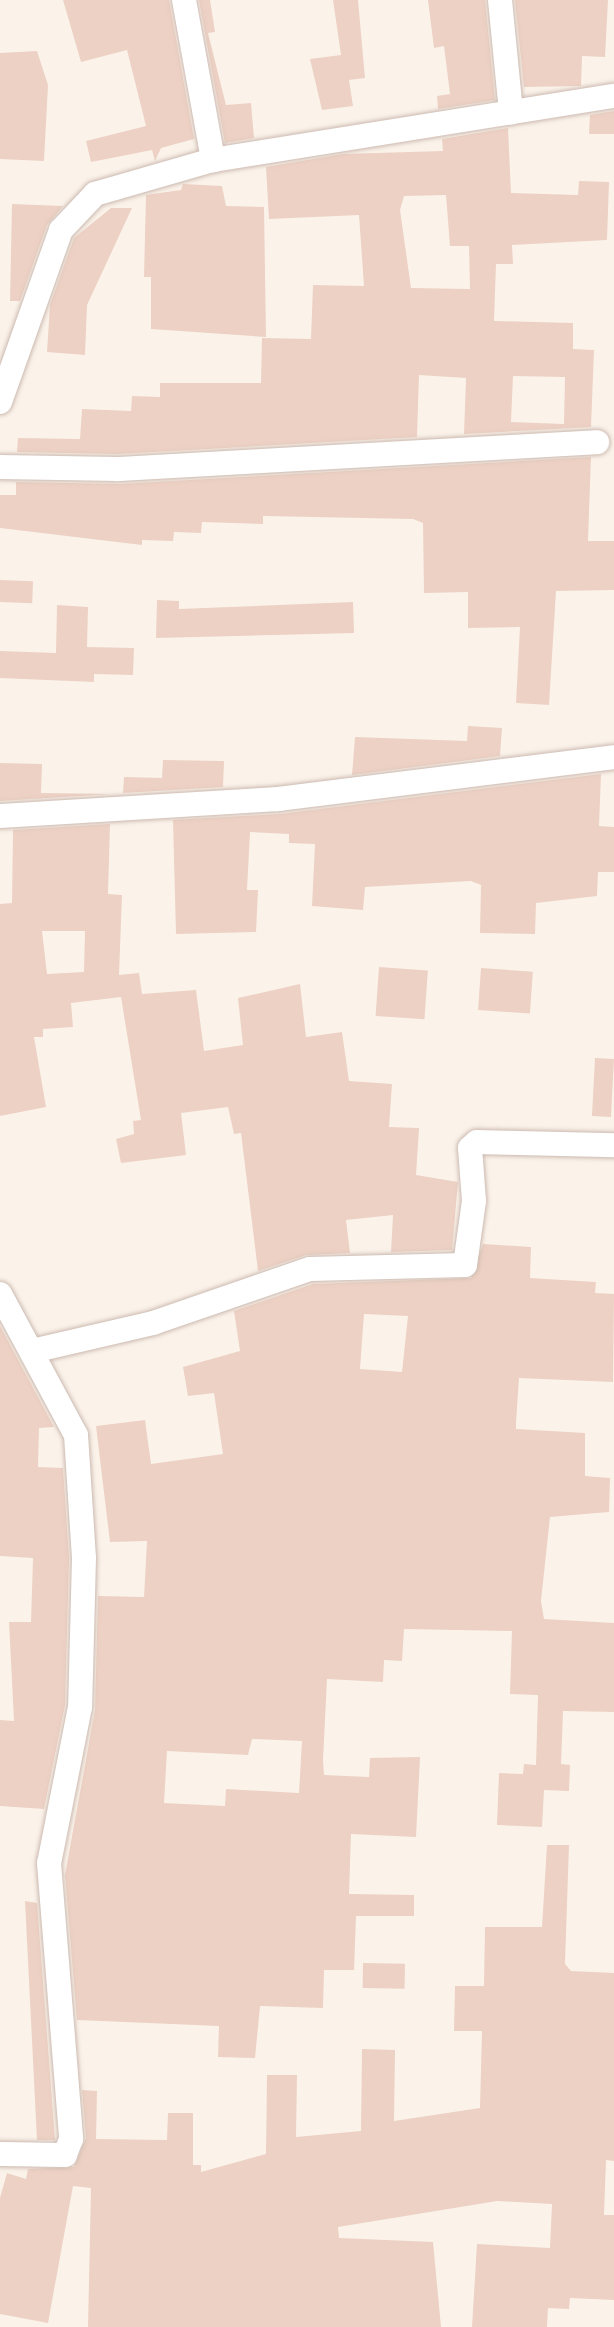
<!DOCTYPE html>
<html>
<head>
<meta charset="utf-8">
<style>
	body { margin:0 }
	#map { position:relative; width:614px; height:2327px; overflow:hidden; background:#fbf3ea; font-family:"Archivo Narrow",sans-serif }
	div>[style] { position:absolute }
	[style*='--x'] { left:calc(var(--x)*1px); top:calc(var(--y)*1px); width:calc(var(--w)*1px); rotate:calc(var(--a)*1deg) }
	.building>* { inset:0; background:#edd1c4; transform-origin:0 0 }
	.roads { filter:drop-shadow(0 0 2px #ccbab1) drop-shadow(0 0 2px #ccbab1) }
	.minor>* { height:24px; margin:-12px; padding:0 12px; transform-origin:12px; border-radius:12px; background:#fff }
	span { translate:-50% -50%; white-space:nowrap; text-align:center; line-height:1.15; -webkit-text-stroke:8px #fdf7f0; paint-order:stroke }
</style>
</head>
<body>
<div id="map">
	<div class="building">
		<div style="clip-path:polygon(63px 0,169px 0,194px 139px,161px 148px,155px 161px,152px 150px,91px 162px,86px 141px,146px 126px,127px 50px,81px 62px)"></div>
		<div style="clip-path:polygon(199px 0,210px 0,215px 32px,208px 33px,226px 105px,251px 103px,254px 138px,225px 143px)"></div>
		<div style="clip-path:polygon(333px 0,358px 0,365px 78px,349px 80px,353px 106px,322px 110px,310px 59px,341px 55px)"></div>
		<div style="clip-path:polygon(428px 0,485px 0,495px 100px,438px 109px,437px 96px,450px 94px,444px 46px,434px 48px)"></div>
		<div style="clip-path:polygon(515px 0,608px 0,605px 57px,582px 56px,581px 86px,524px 87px)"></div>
		<div style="clip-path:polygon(37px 51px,48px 85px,44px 161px,0 159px,0 53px)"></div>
		<div style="clip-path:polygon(614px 111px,614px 134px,589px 134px,590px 115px)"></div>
		<div style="clip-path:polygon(evenodd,508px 128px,511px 193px,578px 195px,579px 181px,609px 182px,607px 240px,512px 245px,513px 264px,496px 264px,494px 321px,573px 323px,573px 349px,594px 350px,591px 427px,464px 434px,466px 378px,419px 375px,417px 437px,118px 454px,17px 452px,18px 438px,80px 439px,82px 409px,131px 411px,132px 396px,160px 397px,160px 383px,261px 383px,262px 338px,311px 339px,313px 285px,364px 286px,359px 215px,269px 219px,266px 167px,343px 154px,443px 151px,442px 139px,508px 128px,446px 195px,450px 246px,469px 246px,470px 289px,411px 288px,400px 210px,404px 196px,446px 195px,508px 128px,513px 376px,565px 377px,564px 424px,511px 422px,513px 376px)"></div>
		<div style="clip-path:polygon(183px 184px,222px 186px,226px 206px,264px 207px,266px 337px,151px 329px,151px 277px,144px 277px,146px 195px,181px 190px)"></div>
		<div style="clip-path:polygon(12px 204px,63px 206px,47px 225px,20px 301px,10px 301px)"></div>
		<div style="clip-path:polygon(111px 208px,132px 208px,87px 305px,85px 355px,47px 352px,50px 305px,74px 238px)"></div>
		<div style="clip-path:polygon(591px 457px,588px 541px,614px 541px,614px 590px,556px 591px,549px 705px,516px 703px,520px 627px,468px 628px,468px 592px,424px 593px,423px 523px,413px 519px,263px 516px,263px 524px,202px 522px,201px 533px,174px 532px,173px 541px,142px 540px,142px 545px,0 528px,0 495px,16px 495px,16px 482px,119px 484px)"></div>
		<div style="left:0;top:580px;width:33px;height:22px;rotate:2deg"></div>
		<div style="clip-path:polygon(157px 600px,179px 601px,179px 609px,353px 602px,354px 633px,156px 638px)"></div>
		<div style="clip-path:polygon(57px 605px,88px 607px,87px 647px,134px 648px,133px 675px,94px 674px,94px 682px,0 678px,0 651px,56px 653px)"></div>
		<div style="clip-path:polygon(468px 726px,502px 728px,500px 756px,352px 775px,355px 737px,467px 741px)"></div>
		<div style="clip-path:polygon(163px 760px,224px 761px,223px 787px,123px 793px,124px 777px,162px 778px)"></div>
		<div style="clip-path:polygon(0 763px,42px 764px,41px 793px,110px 794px,0 801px)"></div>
		<div style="clip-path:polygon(601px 774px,599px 826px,614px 827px,614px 872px,598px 872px,597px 896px,536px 903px,535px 934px,480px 933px,481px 885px,471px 881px,365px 887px,363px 910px,312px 906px,315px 844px,289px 843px,289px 834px,250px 832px,247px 890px,258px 890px,256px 932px,176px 934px,173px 820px,280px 814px)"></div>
		<div style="clip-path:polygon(evenodd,110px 824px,108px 894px,122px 895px,119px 975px,139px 973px,142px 994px,196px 990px,204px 1051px,243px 1045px,238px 998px,300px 984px,306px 1037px,342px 1032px,349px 1081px,392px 1084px,389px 1127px,419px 1128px,416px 1175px,458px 1182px,452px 1250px,391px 1252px,393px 1215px,346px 1220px,350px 1253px,306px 1255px,258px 1271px,241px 1133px,234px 1134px,228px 1107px,181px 1113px,186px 1155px,121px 1163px,116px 1139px,134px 1134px,133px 1121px,141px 1120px,121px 997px,71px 1003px,73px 1027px,43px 1029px,43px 1037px,34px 1037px,46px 1107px,0 1116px,0 904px,12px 903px,13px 830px,110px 824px,42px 931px,85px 931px,84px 972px,47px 974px,42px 931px)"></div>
		<div style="left:379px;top:967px;width:49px;height:49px;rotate:4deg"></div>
		<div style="left:481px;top:968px;width:52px;height:42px;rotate:4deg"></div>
		<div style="left:595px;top:1058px;width:19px;height:58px;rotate:3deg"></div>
		<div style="clip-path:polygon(evenodd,483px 1244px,531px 1247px,530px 1278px,596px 1282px,595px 1293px,614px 1294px,613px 1382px,519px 1378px,516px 1423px,516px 1429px,585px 1433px,585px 1476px,610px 1478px,609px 1512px,550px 1517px,541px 1601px,544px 1619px,614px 1623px,614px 1712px,563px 1711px,561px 1764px,570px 1765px,569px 1791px,544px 1790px,542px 1827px,497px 1825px,499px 1773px,523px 1774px,524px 1764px,536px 1765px,538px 1695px,510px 1694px,512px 1631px,404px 1629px,402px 1661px,384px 1660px,383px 1682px,327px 1679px,323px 1760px,324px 1775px,369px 1777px,370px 1758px,420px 1757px,416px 1837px,351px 1834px,349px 1894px,414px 1895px,414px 1916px,356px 1916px,354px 1970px,324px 1970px,323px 2008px,260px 2006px,255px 2058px,218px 2057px,219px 2026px,77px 2020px,65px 1875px,95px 1710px,98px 1596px,144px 1597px,147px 1541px,110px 1542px,96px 1426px,145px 1420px,151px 1464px,223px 1454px,214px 1393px,188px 1396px,183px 1367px,240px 1351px,234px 1311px,313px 1284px,471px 1278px,483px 1244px,364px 1314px,408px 1316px,402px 1372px,360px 1369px,364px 1314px,483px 1244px,252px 1739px,302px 1741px,299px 1793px,226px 1789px,225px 1806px,164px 1803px,167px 1751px,248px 1755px,252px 1739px)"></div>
		<div style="clip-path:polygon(0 1326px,54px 1427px,39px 1428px,38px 1467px,63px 1468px,69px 1558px,65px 1705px,44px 1809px,0 1806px,0 1720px,14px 1721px,9px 1622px,31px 1622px,33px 1558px,0 1556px)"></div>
		<div style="clip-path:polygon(547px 1845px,569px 1845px,565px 1964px,571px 1971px,614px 1973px,614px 2161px,606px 2160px,604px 2215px,614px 2215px,614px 2300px,570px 2298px,569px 2309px,548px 2308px,547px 2327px,472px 2327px,477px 2244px,550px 2248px,552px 2204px,497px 2201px,338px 2227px,339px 2238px,433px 2242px,441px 2327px,88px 2327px,91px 2188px,73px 2186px,48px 2323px,0 2314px,0 2198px,7px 2173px,26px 2179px,28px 2169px,74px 2167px,86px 2138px,82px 2090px,97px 2091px,96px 2139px,167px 2140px,168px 2113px,193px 2113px,193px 2165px,201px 2165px,201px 2172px,266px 2154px,267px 2075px,297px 2075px,296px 2137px,361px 2131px,362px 2049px,395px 2050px,394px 2121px,480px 2108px,482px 2031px,454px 2031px,455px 1986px,484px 1986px,485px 1927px,542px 1927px)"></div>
		<div style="clip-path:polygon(25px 1901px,37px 1903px,55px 2140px,37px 2140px)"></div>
		<div style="left:363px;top:1963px;width:42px;height:25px;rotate:1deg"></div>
	</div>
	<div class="roads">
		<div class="minor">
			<div style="--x:184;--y:0;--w:163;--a:79.7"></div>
			<div style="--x:500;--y:0;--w:113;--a:84.4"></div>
			<div style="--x:0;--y:402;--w:182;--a:-70.5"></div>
			<div style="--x:61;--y:230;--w:50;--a:-46.6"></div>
			<div style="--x:95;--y:194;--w:123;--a:-16.1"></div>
			<div style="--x:213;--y:160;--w:406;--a:-9.1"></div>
			<div style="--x:0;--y:467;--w:118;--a:1"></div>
			<div style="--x:118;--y:469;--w:480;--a:-3.2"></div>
			<div style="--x:0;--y:816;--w:279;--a:-3.5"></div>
			<div style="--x:278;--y:799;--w:339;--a:-7.1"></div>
			<div style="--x:0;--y:1294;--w:160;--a:61.7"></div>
			<div style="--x:76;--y:1435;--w:123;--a:86.3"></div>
			<div style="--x:84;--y:1558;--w:149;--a:91.5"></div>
			<div style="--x:80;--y:1707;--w:159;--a:101.2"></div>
			<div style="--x:49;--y:1863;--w:277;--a:85.4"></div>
			<div style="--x:71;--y:2139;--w:17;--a:111"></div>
			<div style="--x:65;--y:2155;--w:65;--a:-179.1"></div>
			<div style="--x:32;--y:1351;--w:124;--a:-13"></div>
			<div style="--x:153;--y:1323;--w:166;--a:-19"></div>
			<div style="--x:310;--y:1269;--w:155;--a:-1.5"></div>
			<div style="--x:465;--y:1265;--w:65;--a:-82"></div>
			<div style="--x:474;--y:1201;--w:53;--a:-94.3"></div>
			<div style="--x:470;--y:1148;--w:9;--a:-41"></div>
			<div style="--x:477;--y:1142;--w:137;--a:1.3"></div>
		</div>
	</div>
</div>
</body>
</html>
